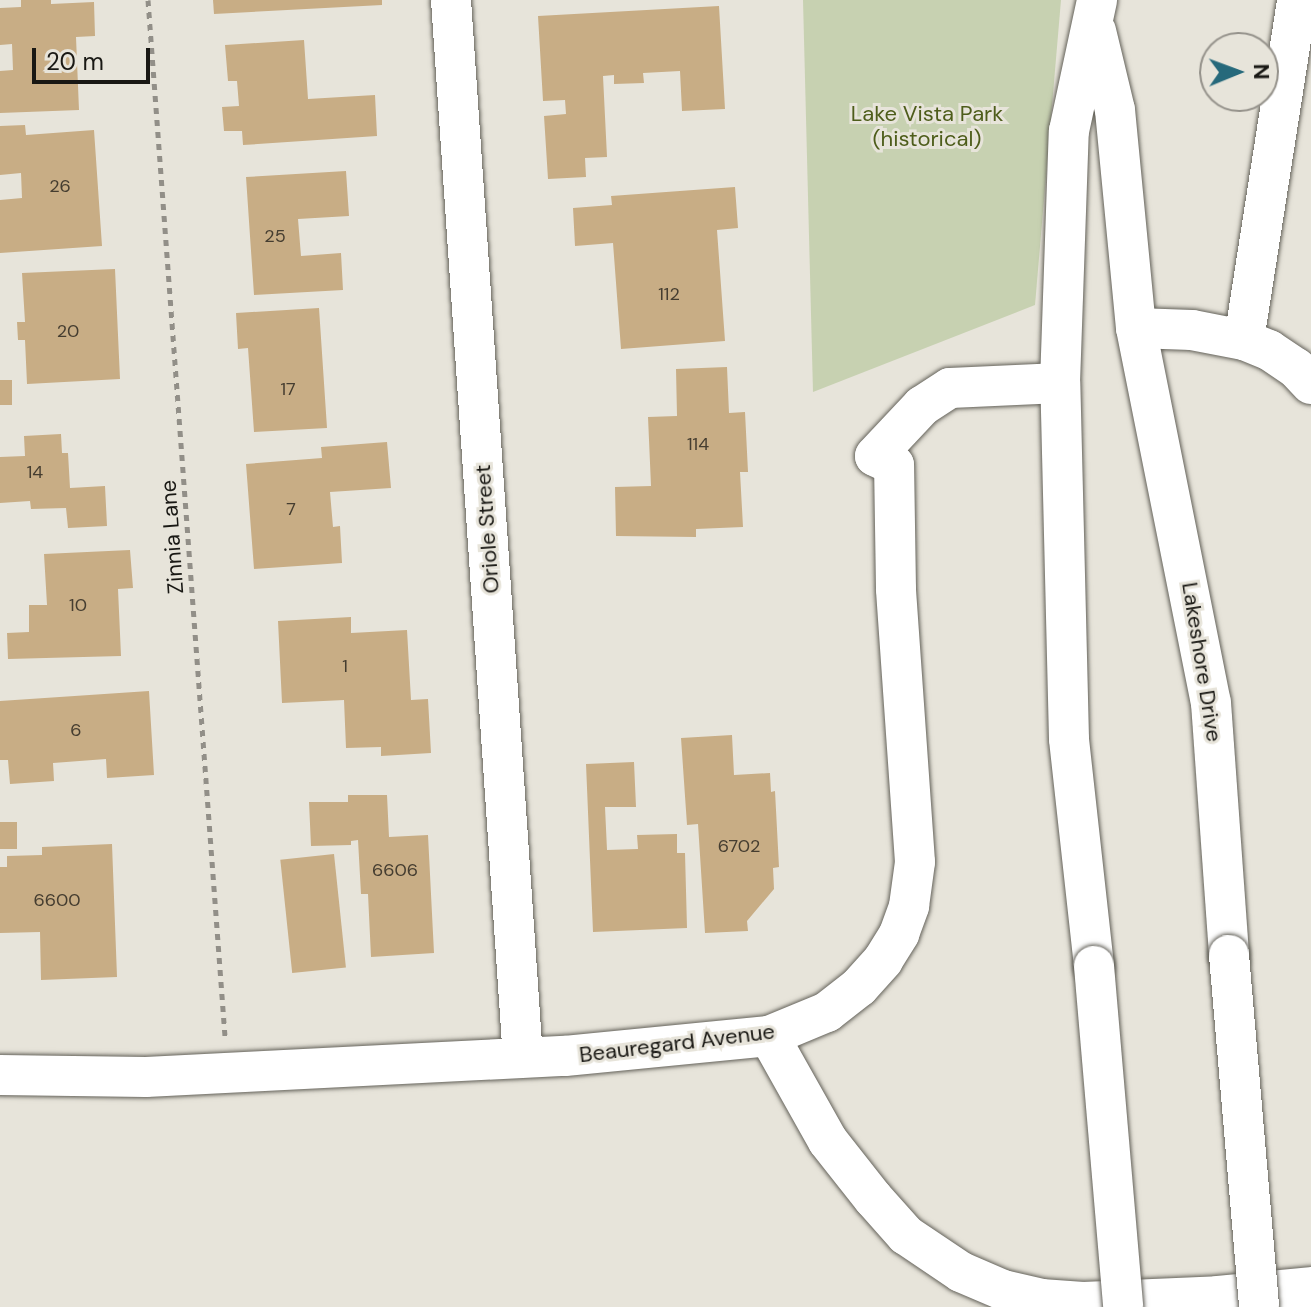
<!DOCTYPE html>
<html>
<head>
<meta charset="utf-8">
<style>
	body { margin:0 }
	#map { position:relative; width:1311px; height:1307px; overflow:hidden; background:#e7e4da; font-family:"DM Sans",sans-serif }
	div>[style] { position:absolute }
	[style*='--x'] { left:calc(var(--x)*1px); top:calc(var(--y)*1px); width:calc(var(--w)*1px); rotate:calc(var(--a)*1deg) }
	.green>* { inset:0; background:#c7d1b1 }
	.building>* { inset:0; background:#c8ad85; transform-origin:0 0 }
	.path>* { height:5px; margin-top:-2.5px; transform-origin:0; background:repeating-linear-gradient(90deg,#928f88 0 6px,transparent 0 12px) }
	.roads { filter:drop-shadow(0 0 2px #64625a) drop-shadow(0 0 2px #64625a) }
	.minor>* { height:40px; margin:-20px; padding:0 20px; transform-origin:20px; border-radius:20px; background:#fff }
	.bridges { filter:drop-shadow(0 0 2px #64625a) drop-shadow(0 0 2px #64625a) }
	.minor-bridge>* { height:40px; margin:-20px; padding:0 20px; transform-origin:20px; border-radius:20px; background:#fff }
	span { translate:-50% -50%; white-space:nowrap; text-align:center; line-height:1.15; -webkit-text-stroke:6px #e7e4da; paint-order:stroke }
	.number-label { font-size:18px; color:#453d30 }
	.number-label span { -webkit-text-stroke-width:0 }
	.park-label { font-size:22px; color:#4e5d1b }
	.street-label { font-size:22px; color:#191814 }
	.north { position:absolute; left:1199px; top:32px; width:80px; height:80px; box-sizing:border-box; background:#e7e4da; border:2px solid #95928b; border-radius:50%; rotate:89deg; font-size:22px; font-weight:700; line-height:32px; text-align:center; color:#191814 }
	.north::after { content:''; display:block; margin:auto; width:28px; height:36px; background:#26697b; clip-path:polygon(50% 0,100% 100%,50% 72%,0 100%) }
	.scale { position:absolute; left:32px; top:48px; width:118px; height:36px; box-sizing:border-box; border:4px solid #191814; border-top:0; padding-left:10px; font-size:24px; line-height:28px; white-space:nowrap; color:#191814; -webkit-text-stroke:6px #e7e4da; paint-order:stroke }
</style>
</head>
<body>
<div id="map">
	<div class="green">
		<div style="clip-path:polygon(803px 0,1061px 0,1035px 305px,813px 392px)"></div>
	</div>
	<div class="building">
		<div style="clip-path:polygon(21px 0,51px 0,51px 4px,94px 2px,95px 36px,76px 37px,79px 110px,0 113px,0 71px,13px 70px,12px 44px,0 45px,0 8px,21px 7px)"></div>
		<div style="clip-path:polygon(213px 0,382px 0,382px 5px,214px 14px)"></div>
		<div style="clip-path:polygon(719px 6px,725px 109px,682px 111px,680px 71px,643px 73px,644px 83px,614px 84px,614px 75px,603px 76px,607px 157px,585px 158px,586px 177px,548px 179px,544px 116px,566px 114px,565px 100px,543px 101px,538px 16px)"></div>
		<div style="clip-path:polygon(304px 40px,308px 99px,375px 95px,377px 136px,243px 145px,242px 131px,224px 131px,222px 107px,239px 106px,237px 81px,228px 81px,225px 45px)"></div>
		<div style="clip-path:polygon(25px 125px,26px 135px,94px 130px,102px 246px,0 253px,0 200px,22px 198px,21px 173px,0 175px,0 126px)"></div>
		<div style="clip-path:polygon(346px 171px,349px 216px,298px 219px,301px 256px,341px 253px,343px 290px,254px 295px,246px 177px)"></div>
		<div style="clip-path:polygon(735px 187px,738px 228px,717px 230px,725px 341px,621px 349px,613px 243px,575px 246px,573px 208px,612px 205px,611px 196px)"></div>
		<div style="clip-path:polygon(115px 269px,120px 379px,27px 384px,25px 340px,18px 340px,17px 322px,25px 322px,22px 273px)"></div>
		<div style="clip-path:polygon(319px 308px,327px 428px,254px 432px,248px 348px,238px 349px,236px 313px)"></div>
		<div style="clip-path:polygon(727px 367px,729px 413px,745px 412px,748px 472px,740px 472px,743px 527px,696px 529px,696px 537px,616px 536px,615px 487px,651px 486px,648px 417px,677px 416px,676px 369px)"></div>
		<div style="left:0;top:380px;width:12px;height:25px"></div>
		<div style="clip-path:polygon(61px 434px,62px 453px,68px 453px,70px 488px,105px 486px,107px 526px,68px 528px,66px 508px,31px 509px,30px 501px,0 503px,0 457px,25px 456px,24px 436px)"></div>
		<div style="clip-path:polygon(387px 442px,391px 488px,330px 492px,333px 527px,340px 526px,342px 563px,254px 569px,246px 464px,322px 458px,321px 447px)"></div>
		<div style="clip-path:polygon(130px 550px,133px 588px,118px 589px,121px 656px,8px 659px,7px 633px,29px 632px,29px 605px,47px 605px,44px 554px)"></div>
		<div style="clip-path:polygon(351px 617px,351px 633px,407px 630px,411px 700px,428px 699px,431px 753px,381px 756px,381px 747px,346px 748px,344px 700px,282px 703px,278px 621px)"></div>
		<div style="clip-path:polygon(149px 691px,154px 775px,107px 778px,106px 759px,53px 763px,54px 781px,10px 784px,8px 760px,0 760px,0 701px)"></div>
		<div style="clip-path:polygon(732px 735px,734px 775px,770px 773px,771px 792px,775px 791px,779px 867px,773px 868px,774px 889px,747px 921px,748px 931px,705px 933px,698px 824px,687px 825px,681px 738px)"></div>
		<div style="clip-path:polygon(634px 762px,636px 807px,605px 807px,607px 850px,638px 849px,637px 835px,677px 834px,677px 853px,685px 853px,687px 928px,593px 932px,586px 764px)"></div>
		<div style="clip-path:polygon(348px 795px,387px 795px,389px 837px,428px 835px,434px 953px,371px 957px,368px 894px,361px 894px,358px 840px,351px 841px,351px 845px,311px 846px,309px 802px,348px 802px)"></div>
		<div style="left:0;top:822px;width:17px;height:27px"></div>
		<div style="clip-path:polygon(112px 844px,117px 977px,41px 980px,40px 932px,0 933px,0 867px,7px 867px,7px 856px,42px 855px,42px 847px)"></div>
		<div style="left:334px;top:854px;width:114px;height:54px;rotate:84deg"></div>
	</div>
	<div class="path">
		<div style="--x:148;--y:0;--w:1039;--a:85.75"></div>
	</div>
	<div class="roads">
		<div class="minor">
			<div style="--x:451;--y:0;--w:1060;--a:86.11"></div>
			<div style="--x:1096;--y:31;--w:81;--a:76.5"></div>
			<div style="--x:1115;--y:110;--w:219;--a:84.5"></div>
			<div style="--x:1136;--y:328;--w:382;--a:78.7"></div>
			<div style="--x:1211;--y:703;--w:253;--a:85.9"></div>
			<div style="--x:1136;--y:328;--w:56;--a:2"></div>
			<div style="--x:1192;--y:330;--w:53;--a:10.9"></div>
			<div style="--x:1244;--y:340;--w:27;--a:22"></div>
			<div style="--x:1269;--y:350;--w:32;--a:34"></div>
			<div style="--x:1296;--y:368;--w:22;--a:47"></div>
			<div style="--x:1244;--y:340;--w:344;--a:-81.1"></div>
			<div style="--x:1094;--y:966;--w:228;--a:-96.3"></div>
			<div style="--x:1069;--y:739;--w:356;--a:-91.4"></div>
			<div style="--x:1060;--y:383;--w:252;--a:-88"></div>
			<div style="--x:1069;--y:131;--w:134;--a:-77.9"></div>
			<div style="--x:769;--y:1036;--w:120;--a:60.7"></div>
			<div style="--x:828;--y:1141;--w:73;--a:51.7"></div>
			<div style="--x:873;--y:1198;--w:50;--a:48.3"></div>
			<div style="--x:906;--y:1235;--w:66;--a:33.9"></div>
			<div style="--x:961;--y:1272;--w:46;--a:23.2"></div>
			<div style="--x:1003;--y:1290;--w:39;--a:13"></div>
			<div style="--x:1041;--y:1299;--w:42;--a:4.1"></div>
			<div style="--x:1083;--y:1302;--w:135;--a:-2.5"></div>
			<div style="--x:1218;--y:1296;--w:93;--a:-5.5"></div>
			<div style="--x:0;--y:1075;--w:146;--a:0.8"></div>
			<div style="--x:146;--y:1077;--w:420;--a:-2.9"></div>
			<div style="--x:565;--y:1056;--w:205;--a:-5.6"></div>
			<div style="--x:769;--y:1036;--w:63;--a:-22.5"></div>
			<div style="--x:827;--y:1012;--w:41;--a:-38"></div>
			<div style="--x:859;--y:987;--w:36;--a:-48"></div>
			<div style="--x:883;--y:960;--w:31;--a:-58"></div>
			<div style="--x:899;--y:934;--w:30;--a:-70"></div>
			<div style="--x:909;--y:906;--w:44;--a:-82.2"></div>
			<div style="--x:915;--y:862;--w:274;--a:-94"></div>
			<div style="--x:896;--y:589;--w:124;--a:-90.9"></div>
			<div style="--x:894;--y:465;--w:21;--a:-155"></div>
			<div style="--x:875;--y:456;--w:69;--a:-46.8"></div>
			<div style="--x:922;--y:406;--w:33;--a:-33"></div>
			<div style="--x:950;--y:388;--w:110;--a:-2.6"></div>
		</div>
	</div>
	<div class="bridges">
		<div class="minor-bridge">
			<div style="--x:1229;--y:955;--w:353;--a:85.1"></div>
			<div style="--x:1094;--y:966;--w:342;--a:85.1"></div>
		</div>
	</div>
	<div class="number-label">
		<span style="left:60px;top:186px">26</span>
		<span style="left:275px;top:236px">25</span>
		<span style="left:669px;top:294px">112</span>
		<span style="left:68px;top:331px">20</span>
		<span style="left:288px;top:389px">17</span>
		<span style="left:698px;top:444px">114</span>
		<span style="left:35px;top:472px">14</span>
		<span style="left:291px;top:509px">7</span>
		<span style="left:78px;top:605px">10</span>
		<span style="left:345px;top:666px">1</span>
		<span style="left:76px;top:730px">6</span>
		<span style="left:739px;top:846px">6702</span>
		<span style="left:395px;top:870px">6606</span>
		<span style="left:57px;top:900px">6600</span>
	</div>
	<div class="park-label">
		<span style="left:927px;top:126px">Lake Vista Park<br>(historical)</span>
	</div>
	<div class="street-label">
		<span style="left:487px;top:529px;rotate:-94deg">Oriole Street</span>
		<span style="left:172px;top:537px;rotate:-94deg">Zinnia Lane</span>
		<span style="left:1202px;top:662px;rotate:81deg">Lakeshore Drive</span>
		<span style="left:677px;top:1043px;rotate:-7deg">Beauregard Avenue</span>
	</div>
	<div class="north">N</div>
	<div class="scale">20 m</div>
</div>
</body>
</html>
